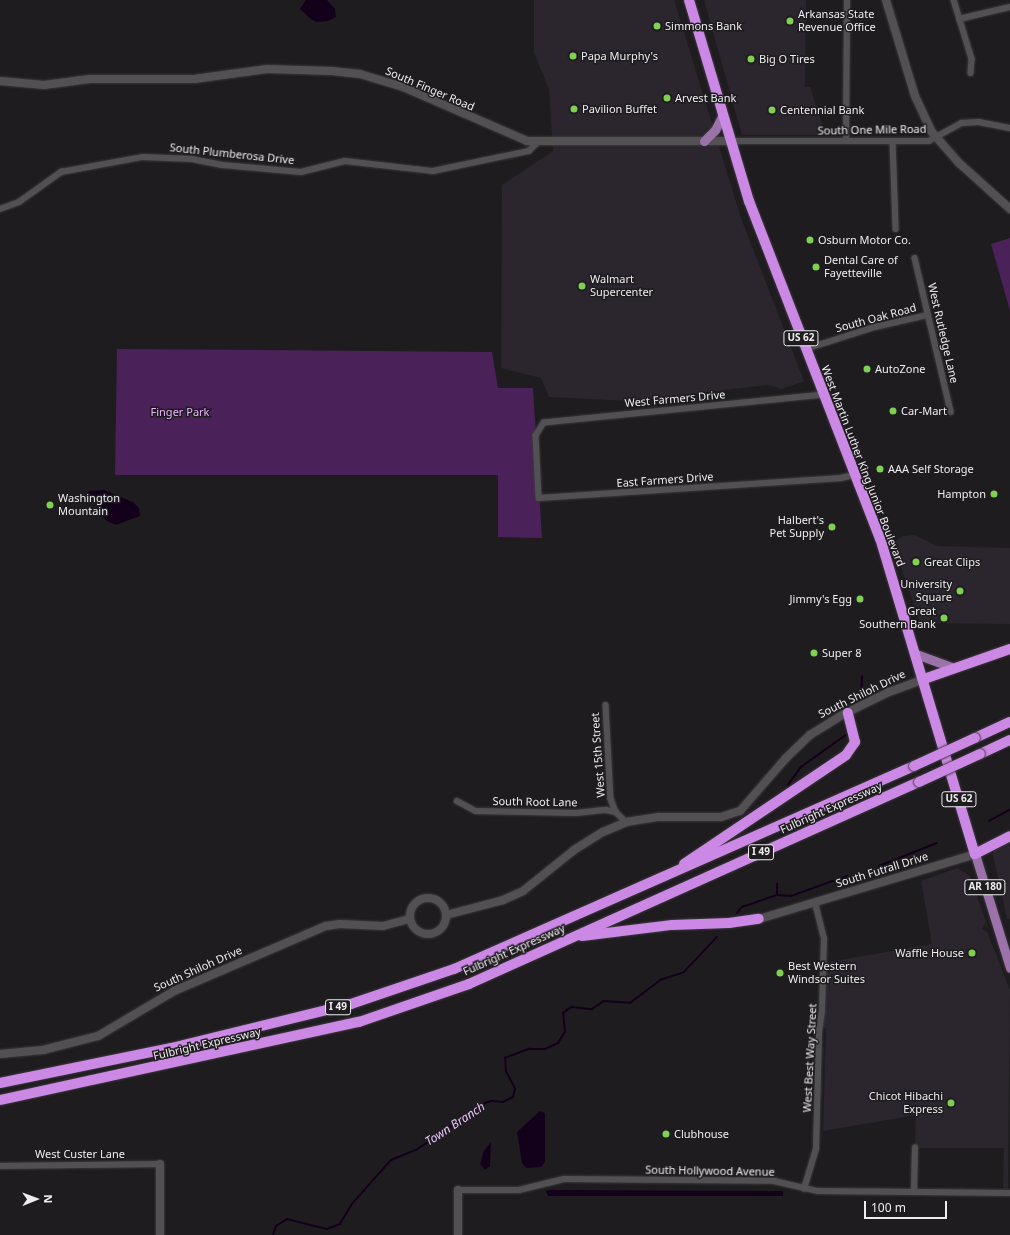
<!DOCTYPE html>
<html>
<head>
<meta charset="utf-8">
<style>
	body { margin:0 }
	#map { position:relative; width:1010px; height:1235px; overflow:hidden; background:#1f1c20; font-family:"Noto Sans",sans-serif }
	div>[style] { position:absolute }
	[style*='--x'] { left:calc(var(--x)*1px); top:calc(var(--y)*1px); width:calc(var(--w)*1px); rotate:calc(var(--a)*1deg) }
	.built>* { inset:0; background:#2b252d }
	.green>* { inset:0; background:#4a2158 }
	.water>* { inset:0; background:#13001b }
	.stream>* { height:1.5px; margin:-0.75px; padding:0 0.75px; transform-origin:0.75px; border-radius:0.75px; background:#13001b }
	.roads { filter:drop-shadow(0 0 1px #3b393c) drop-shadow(0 0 1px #3b393c) }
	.street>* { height:5.5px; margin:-2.75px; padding:0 2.75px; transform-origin:2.75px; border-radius:2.75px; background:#535054 }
	.secondary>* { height:8px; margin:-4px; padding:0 4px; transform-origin:4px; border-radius:4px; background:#535054 }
	.secondary>.ring { margin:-4px; padding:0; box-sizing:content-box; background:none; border:8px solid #535054; border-radius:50% }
	.primary>* { height:9px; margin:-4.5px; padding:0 4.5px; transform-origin:4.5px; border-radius:4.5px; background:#9c72ab }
	.highway>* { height:10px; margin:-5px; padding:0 5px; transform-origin:5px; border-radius:5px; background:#cc88e5 }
	.bridges { filter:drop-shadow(0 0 1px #3b393c) drop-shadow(0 0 1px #3b393c) }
	.highway-bridge>* { height:10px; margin:-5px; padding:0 5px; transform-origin:5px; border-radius:5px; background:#cc88e5 }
	.dots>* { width:11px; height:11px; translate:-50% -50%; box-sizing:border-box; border:2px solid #1f1c20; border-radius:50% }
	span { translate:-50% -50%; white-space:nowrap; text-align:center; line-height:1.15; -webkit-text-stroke:3px #1f1c20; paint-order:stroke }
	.shield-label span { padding:1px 3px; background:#1f1c20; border:1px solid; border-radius:3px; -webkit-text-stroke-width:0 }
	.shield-label { font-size:10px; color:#eeecef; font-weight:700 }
	.poi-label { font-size:11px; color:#eeecef }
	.left { translate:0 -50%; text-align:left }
	.right { translate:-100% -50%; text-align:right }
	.street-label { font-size:11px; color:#eeecef }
	.park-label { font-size:11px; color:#e9b5fd }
	.water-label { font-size:12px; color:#e9c2f8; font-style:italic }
	.north { position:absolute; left:16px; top:1179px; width:40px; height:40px; -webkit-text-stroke:3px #1f1c20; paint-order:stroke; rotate:89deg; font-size:11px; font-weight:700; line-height:16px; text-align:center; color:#eeecef }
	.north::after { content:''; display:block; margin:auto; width:14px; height:18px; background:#eeecef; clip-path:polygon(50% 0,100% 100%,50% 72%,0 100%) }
	.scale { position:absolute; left:864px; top:1201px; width:83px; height:18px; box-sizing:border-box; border:2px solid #eeecef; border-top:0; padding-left:5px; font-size:12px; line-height:14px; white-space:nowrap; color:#eeecef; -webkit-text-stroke:3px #1f1c20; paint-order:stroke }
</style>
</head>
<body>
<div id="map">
	<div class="built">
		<div style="clip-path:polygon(534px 0,674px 0,741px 218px,804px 381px,782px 389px,768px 385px,630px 401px,549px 397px,541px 378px,501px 368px,502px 185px,553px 151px,549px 89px,534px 53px)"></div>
		<div style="clip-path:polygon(704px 0,806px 0,805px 87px,810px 87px,826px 135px,742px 135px)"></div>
		<div style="clip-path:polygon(914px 535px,938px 546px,1010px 548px,1010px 624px,920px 623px,893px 543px,903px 536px)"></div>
		<div style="clip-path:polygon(1010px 840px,1010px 919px,1007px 919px,993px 855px,993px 851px)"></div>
		<div style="clip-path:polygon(957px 868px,970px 876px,986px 922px,982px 929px,987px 932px,1010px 990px,1008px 1189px,1003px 1189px,1004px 1148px,915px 1148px,916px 1115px,823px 1131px,826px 1028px,820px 1027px,823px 963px,932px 944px,921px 881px)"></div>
	</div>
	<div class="green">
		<div style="clip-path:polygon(1010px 238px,1010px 311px,991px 244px)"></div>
		<div style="clip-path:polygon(117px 349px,492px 352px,498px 388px,533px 388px,542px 538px,498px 537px,498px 475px,115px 475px)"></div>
	</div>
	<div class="water">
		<div style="clip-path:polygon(306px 0,327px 0,335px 9px,336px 17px,328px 21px,316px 22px,311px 19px,300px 9px)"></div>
		<div style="clip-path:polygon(104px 490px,133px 502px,139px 508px,140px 516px,116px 525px,107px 521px,98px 512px,104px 503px,89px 498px,86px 494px,89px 491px)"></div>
		<div style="clip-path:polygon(540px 1111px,545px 1113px,545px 1162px,541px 1167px,526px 1168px,522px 1163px,517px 1132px)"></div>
		<div style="clip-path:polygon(491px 1142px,490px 1166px,485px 1170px,480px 1164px,484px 1151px)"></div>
		<div style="clip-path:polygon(549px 1190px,783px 1191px,783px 1196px,548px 1196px,546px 1191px)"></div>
	</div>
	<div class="stream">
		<div style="--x:861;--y:697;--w:20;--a:-87"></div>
		<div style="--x:788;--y:785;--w:22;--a:-54"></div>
		<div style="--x:801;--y:767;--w:55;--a:-35.4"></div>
		<div style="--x:989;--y:821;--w:24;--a:-28"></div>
		<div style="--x:879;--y:866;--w:62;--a:-21.6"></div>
		<div style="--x:777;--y:894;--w:10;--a:-90"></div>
		<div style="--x:737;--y:913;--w:8;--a:-50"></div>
		<div style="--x:742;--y:907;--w:37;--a:-19"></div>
		<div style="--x:777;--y:895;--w:14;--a:4"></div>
		<div style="--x:791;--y:896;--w:59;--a:-19.7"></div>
		<div style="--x:273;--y:1235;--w:9;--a:-72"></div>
		<div style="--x:276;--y:1226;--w:13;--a:-32"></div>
		<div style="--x:287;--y:1219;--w:41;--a:14"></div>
		<div style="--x:327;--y:1229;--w:14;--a:-21"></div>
		<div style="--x:340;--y:1224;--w:23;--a:-59"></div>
		<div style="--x:352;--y:1204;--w:59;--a:-48.4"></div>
		<div style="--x:391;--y:1160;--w:27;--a:-22"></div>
		<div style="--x:416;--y:1150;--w:83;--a:-34.3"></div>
		<div style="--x:485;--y:1103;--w:6;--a:-18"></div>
		<div style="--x:491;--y:1101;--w:12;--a:5"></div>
		<div style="--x:503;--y:1102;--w:11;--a:-27"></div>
		<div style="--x:513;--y:1097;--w:8;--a:-76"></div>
		<div style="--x:515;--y:1089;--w:20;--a:-117"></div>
		<div style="--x:506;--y:1071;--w:13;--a:-94"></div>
		<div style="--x:505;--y:1058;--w:26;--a:-21"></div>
		<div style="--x:529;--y:1049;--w:16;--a:0"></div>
		<div style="--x:545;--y:1049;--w:14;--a:-25"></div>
		<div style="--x:558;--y:1043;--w:13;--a:-58"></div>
		<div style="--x:565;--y:1032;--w:19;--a:-96"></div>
		<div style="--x:563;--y:1013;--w:5;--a:-37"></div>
		<div style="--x:567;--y:1010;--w:6;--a:-31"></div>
		<div style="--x:572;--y:1007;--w:20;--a:6"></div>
		<div style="--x:592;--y:1009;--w:14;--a:-34"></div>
		<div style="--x:604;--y:1001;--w:26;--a:4"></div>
		<div style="--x:630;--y:1003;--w:38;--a:-37"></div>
		<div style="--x:660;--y:980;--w:25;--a:-18"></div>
		<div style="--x:684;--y:972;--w:48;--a:-46.7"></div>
	</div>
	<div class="roads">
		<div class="street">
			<div style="--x:954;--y:0;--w:62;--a:73"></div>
			<div style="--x:972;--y:59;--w:14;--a:94"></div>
			<div style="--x:959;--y:19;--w:52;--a:-13.2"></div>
			<div style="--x:730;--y:141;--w:199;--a:0"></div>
			<div style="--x:929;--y:141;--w:37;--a:-29"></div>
			<div style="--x:961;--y:123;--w:18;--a:-3"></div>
			<div style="--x:979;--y:122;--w:32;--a:11"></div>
			<div style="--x:846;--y:141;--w:141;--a:-89.6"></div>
			<div style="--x:893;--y:141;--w:88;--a:88"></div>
			<div style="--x:0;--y:209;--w:20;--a:-20"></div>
			<div style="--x:19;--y:202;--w:52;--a:-35.5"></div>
			<div style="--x:61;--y:172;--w:83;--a:-10.4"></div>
			<div style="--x:143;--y:157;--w:49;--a:2.3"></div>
			<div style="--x:192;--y:159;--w:32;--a:11"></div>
			<div style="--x:223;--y:165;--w:78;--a:5.1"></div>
			<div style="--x:301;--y:172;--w:45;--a:-14"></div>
			<div style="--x:345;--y:161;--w:89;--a:6.5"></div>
			<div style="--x:433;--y:171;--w:98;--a:-11.8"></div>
			<div style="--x:529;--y:151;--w:13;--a:-45"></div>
			<div style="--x:915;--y:258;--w:158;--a:76.8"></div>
			<div style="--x:806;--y:349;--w:72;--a:-17.7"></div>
			<div style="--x:875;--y:327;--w:54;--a:-12.8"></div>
			<div style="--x:824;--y:395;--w:281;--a:174.3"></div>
			<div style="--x:544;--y:423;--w:15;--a:122"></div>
			<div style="--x:536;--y:436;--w:62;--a:87.2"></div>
			<div style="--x:539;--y:498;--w:303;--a:-3.8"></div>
			<div style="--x:841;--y:478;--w:13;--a:-13"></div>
			<div style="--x:606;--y:705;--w:94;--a:87"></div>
			<div style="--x:611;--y:799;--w:14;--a:69"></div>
			<div style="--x:616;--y:812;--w:14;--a:45"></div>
			<div style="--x:457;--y:801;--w:21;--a:28"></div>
			<div style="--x:476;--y:811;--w:100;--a:1.1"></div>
			<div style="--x:576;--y:813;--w:30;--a:-6"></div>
			<div style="--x:606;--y:810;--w:10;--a:11"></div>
			<div style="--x:0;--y:1166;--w:160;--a:-0.7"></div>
			<div style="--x:804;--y:1189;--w:42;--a:-73.3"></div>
			<div style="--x:816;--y:1149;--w:117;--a:-88.5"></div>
			<div style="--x:819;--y:1032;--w:22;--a:-82"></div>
			<div style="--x:822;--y:1010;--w:71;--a:-88.4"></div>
			<div style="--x:824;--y:939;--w:37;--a:-104"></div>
			<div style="--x:458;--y:1190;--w:61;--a:0"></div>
			<div style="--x:519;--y:1190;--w:46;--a:-13.7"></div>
			<div style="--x:564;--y:1179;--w:210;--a:0.5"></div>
			<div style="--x:774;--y:1181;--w:45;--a:12.8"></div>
			<div style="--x:818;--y:1191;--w:192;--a:0.6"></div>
			<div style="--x:914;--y:1191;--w:43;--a:-88.7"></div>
		</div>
		<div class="secondary">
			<div style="--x:886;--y:0;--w:100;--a:73.2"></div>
			<div style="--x:915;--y:96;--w:38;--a:65"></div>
			<div style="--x:931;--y:131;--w:43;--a:48.8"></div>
			<div style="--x:959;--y:163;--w:69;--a:42"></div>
			<div style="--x:0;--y:81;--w:44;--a:5.2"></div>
			<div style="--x:44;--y:85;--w:46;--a:-7.4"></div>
			<div style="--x:90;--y:79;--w:104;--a:0"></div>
			<div style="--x:194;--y:79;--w:74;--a:-7.8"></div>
			<div style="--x:267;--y:69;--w:65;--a:1.8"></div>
			<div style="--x:332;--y:71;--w:28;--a:6"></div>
			<div style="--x:360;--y:74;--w:45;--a:16.8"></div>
			<div style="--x:403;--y:87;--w:135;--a:23.5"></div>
			<div style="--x:527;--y:141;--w:203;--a:0"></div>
			<div class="ring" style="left:410px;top:898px;width:28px;height:28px"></div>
			<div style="--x:446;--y:915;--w:59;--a:-14.7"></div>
			<div style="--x:503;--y:900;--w:22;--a:-24"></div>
			<div style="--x:523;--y:891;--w:65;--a:-38.8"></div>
			<div style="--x:574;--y:850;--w:34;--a:-32"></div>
			<div style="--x:603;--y:832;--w:25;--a:-23"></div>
			<div style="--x:626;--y:822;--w:33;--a:-9"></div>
			<div style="--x:659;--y:817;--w:62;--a:0"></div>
			<div style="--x:721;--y:817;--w:20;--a:-18"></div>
			<div style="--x:740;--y:811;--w:70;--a:-49"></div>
			<div style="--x:786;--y:758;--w:33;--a:-44"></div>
			<div style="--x:810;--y:735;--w:40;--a:-32"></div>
			<div style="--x:844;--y:714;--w:50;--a:-26.1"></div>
			<div style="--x:889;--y:692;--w:37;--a:-20"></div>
			<div style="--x:759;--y:919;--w:226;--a:-16.7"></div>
			<div style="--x:0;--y:1054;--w:43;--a:-5.3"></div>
			<div style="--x:43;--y:1050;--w:57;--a:-14.3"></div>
			<div style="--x:98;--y:1036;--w:88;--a:-30.6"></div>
			<div style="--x:174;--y:991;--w:165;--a:-23.2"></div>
			<div style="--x:326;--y:926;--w:14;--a:-8"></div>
			<div style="--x:340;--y:924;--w:43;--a:2.7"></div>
			<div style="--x:383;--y:926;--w:28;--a:-15"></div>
			<div style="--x:458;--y:1190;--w:45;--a:90"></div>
			<div style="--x:160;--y:1235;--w:71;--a:-90"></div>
		</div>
		<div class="primary">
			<div style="--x:704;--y:141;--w:16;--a:-45"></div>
			<div style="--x:715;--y:130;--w:16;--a:-63"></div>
			<div style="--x:916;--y:654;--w:37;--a:20"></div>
			<div style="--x:975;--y:854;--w:119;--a:72.9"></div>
		</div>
		<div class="highway">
			<div style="--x:689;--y:0;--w:210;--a:73.4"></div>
			<div style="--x:749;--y:201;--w:362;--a:68.8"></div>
			<div style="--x:880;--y:538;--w:330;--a:73.3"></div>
			<div style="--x:975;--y:854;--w:39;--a:-27"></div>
			<div style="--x:924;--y:679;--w:91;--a:-19.2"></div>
			<div style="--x:975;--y:738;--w:38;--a:-25"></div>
			<div style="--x:980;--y:754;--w:33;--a:-25"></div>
			<div style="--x:684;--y:864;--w:195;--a:-33.9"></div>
			<div style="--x:846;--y:755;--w:16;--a:-55"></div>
			<div style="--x:855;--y:742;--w:30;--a:-104"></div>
			<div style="--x:582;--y:936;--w:91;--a:-7"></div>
			<div style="--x:672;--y:925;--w:57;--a:-2"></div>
			<div style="--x:729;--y:923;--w:30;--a:-8"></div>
			<div style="--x:0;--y:1083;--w:175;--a:-11.6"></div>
			<div style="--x:171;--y:1048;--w:185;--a:-13.7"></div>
			<div style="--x:351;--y:1004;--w:109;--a:-18.8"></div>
			<div style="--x:454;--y:969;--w:503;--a:-23.81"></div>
			<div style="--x:0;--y:1100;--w:367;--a:-12.3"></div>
			<div style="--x:359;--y:1022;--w:116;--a:-19.1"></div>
			<div style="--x:469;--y:984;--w:493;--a:-24.2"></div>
		</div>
	</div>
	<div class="bridges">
		<div class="highway-bridge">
			<div style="--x:914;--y:766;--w:67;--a:-24.7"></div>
			<div style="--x:919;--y:782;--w:67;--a:-24.7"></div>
		</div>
	</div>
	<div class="dots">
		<div style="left:790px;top:21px;background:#7ed153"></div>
		<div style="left:657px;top:26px;background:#7ed153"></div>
		<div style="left:573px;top:56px;background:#7ed153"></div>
		<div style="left:751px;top:59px;background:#7ed153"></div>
		<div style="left:667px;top:98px;background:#7ed153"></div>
		<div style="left:574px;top:109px;background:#7ed153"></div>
		<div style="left:772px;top:110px;background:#7ed153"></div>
		<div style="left:810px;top:240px;background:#7ed153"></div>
		<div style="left:816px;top:267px;background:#7ed153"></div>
		<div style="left:582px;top:286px;background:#7ed153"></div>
		<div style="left:867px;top:369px;background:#7ed153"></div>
		<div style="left:893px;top:411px;background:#7ed153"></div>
		<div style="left:880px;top:469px;background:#7ed153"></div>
		<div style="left:994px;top:494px;background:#7ed153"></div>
		<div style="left:50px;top:505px;background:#7ed153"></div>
		<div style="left:832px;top:527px;background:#7ed153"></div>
		<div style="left:916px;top:562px;background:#7ed153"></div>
		<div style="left:960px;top:591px;background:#7ed153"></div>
		<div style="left:860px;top:599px;background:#7ed153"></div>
		<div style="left:944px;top:618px;background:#7ed153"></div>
		<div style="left:814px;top:653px;background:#7ed153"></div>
		<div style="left:972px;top:953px;background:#7ed153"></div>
		<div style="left:780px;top:973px;background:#7ed153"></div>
		<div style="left:951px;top:1103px;background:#7ed153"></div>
		<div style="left:666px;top:1134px;background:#7ed153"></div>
	</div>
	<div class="shield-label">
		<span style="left:801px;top:338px">US 62</span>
		<span style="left:959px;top:799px">US 62</span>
		<span style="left:761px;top:852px">I 49</span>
		<span style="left:985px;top:887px">AR 180</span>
		<span style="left:338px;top:1007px">I 49</span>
	</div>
	<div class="poi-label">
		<span class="left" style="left:798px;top:21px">Arkansas State<br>Revenue Office</span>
		<span class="left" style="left:665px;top:26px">Simmons Bank</span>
		<span class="left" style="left:581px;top:56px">Papa Murphy's</span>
		<span class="left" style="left:759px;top:59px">Big O Tires</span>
		<span class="left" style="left:675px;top:98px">Arvest Bank</span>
		<span class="left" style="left:582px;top:109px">Pavilion Buffet</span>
		<span class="left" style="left:780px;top:110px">Centennial Bank</span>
		<span class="left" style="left:818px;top:240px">Osburn Motor Co.</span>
		<span class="left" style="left:824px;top:267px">Dental Care of<br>Fayetteville</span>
		<span class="left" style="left:590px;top:286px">Walmart<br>Supercenter</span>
		<span class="left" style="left:875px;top:369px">AutoZone</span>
		<span class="left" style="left:901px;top:411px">Car-Mart</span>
		<span class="left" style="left:888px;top:469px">AAA Self Storage</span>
		<span class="right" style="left:986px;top:494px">Hampton</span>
		<span class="left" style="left:58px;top:505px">Washington<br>Mountain</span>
		<span class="right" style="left:824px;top:527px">Halbert's<br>Pet Supply</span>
		<span class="left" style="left:924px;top:562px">Great Clips</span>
		<span class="right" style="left:952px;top:591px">University<br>Square</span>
		<span class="right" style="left:852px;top:599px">Jimmy's Egg</span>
		<span class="right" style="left:936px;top:618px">Great<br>Southern Bank</span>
		<span class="left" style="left:822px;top:653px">Super 8</span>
		<span class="right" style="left:964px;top:953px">Waffle House</span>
		<span class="left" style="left:788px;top:973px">Best Western<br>Windsor Suites</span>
		<span class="right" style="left:943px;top:1103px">Chicot Hibachi<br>Express</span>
		<span class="left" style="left:674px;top:1134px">Clubhouse</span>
	</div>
	<div class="street-label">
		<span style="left:430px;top:89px;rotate:23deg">South Finger Road</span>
		<span style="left:872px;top:130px;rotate:-1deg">South One Mile Road</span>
		<span style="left:232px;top:154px;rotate:6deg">South Plumberosa Drive</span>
		<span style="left:876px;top:318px;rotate:-15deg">South Oak Road</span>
		<span style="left:943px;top:333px;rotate:77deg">West Rutledge Lane</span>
		<span style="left:675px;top:399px;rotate:-5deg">West Farmers Drive</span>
		<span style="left:863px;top:466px;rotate:69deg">West Martin Luther King Junior Boulevard</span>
		<span style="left:665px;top:480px;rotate:-4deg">East Farmers Drive</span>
		<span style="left:862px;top:694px;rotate:-26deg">South Shiloh Drive</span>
		<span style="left:598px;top:755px;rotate:-94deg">West 15th Street</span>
		<span style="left:535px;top:802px;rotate:1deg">South Root Lane</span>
		<span style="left:831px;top:808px;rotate:-24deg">Fulbright Expressway</span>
		<span style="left:882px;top:870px;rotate:-17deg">South Futrall Drive</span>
		<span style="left:514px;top:950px;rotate:-24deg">Fulbright Expressway</span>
		<span style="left:198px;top:969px;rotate:-24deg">South Shiloh Drive</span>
		<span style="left:207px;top:1044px;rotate:-13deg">Fulbright Expressway</span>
		<span style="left:810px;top:1058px;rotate:-87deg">West Best Way Street</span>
		<span style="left:80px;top:1154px">West Custer Lane</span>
		<span style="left:710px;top:1171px;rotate:1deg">South Hollywood Avenue</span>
	</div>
	<div class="park-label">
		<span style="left:180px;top:412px">Finger Park</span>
	</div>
	<div class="water-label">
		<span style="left:455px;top:1124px;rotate:-33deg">Town Branch</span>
	</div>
	<div class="north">N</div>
	<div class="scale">100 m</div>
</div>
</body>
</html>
